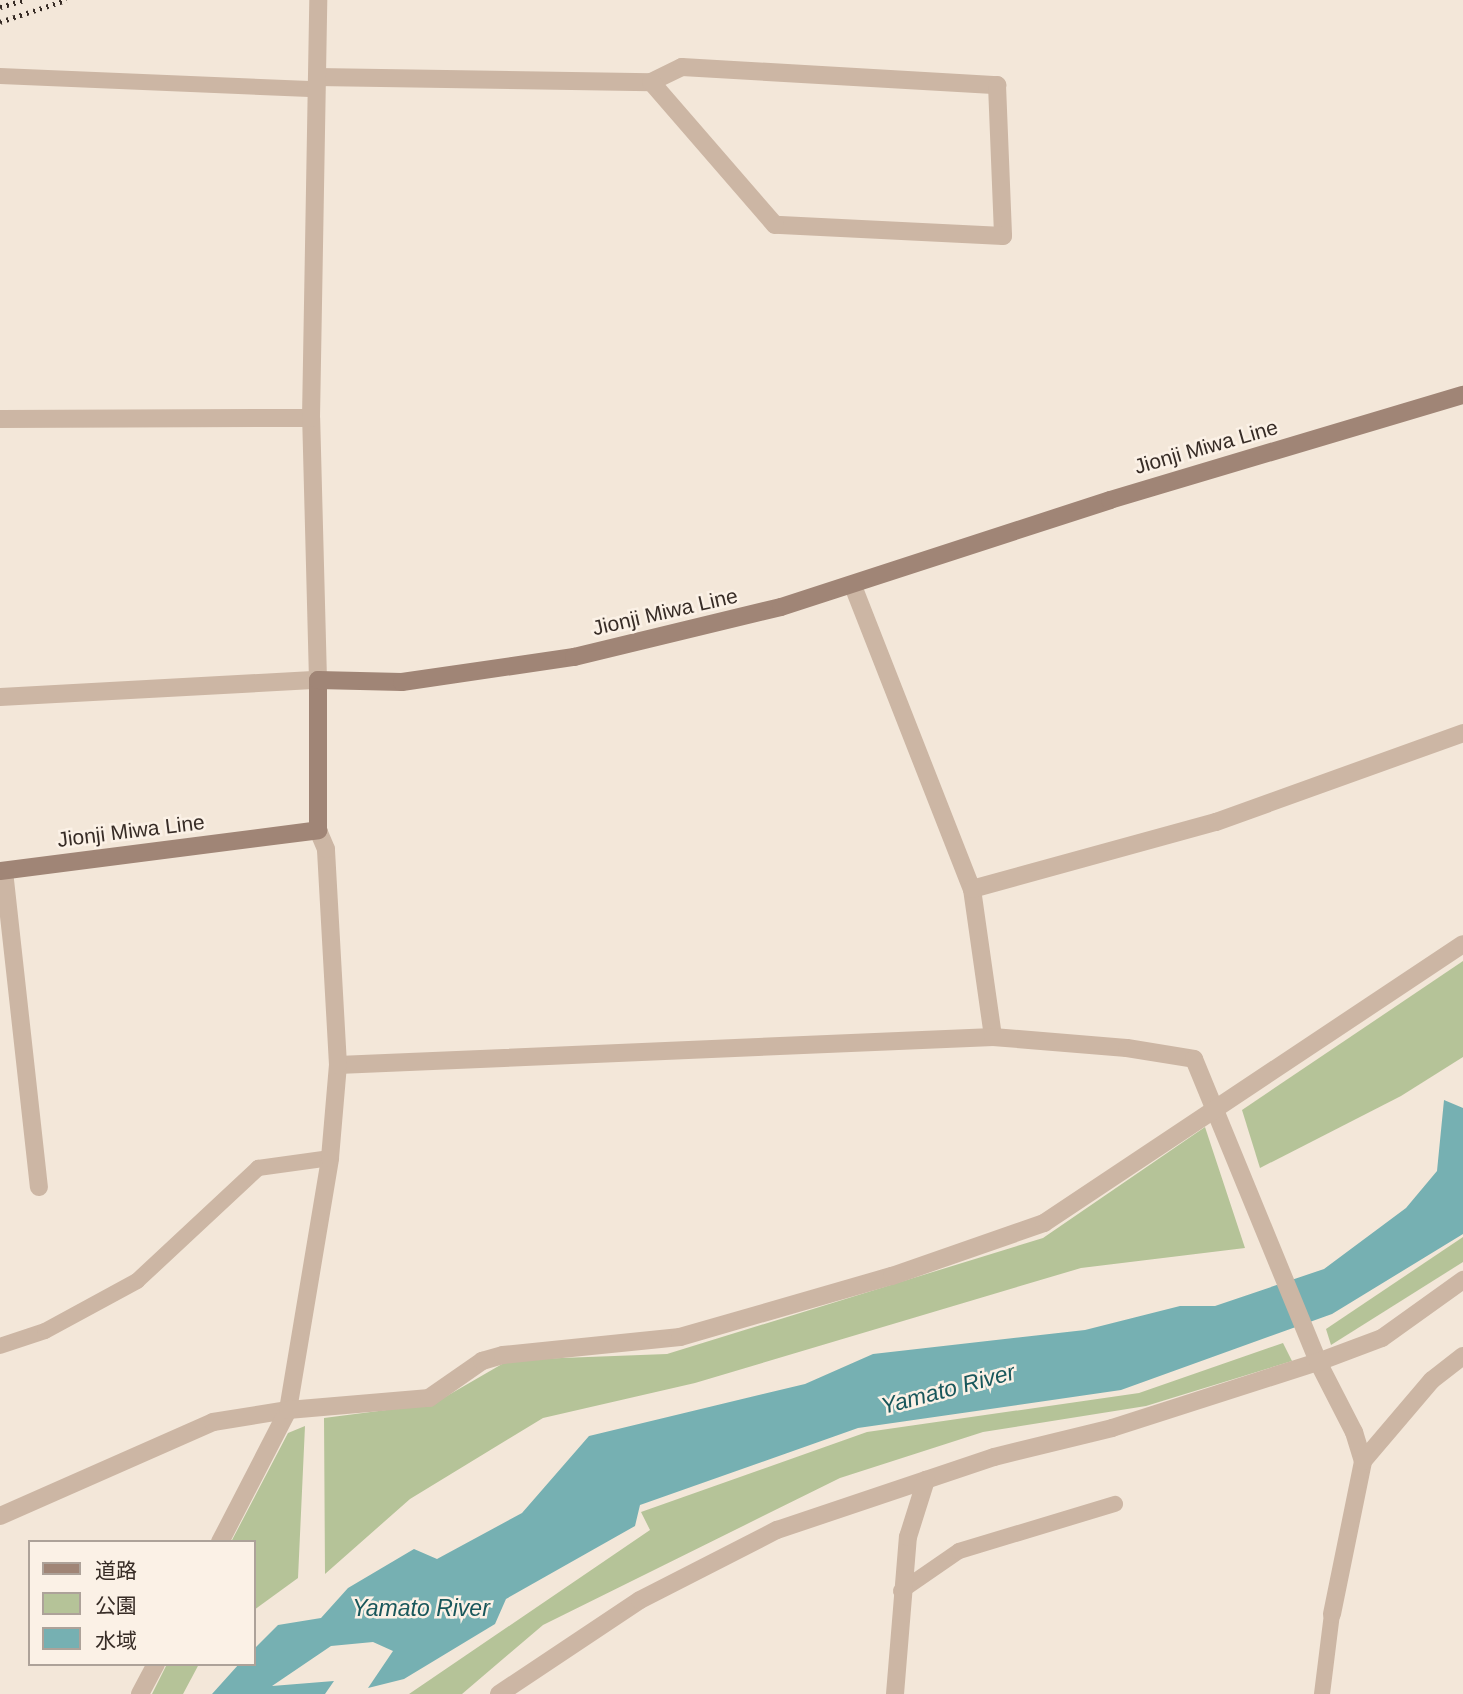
<!DOCTYPE html>
<html>
<head>
<meta charset="utf-8">
<style>
	body { margin:0 }
	#map { position:relative; width:1463px; height:1694px; overflow:hidden; background:#f3e7d9; font-family:Arial,"Noto Sans JP",sans-serif }
	div>[style] { position:absolute }
	[style*='--x'] { left:calc(var(--x)*1px); top:calc(var(--y)*1px); width:calc(var(--w)*1px); rotate:calc(var(--a)*1deg) }
	.green>* { inset:0; background:#b5c398 }
	.water>* { inset:0; background:#76b0b2 }
	.service>* { height:16px; margin:-8px; padding:0 8px; transform-origin:8px; border-radius:8px; background:#ccb6a4 }
	.pedestrian>* { height:18px; margin:-9px; padding:0 9px; transform-origin:9px; border-radius:9px; background:#ccb6a4 }
	.minor>* { height:18px; margin:-9px; padding:0 9px; transform-origin:9px; border-radius:9px; background:#ccb6a4 }
	.secondary>* { height:18px; margin:-9px; padding:0 9px; transform-origin:9px; border-radius:9px; background:#a08576 }
	.rail>* { height:5px; margin-top:-2.5px; transform-origin:0; background:repeating-linear-gradient(90deg,#372c26 0 2px,transparent 0 7px) }
	span { translate:-50% -50%; white-space:nowrap; text-align:center; line-height:1.15; -webkit-text-stroke:5px #fbf1e6; paint-order:stroke }
	.street-label { font-size:21px; color:#372c26 }
	.water-label { font-size:23px; color:#19575b; font-style:italic }
	.legend { position:absolute; left:28px; top:1540px; width:228px; height:126px; box-sizing:border-box; background:#fbf1e6; border:2px solid #ada299; margin:0; padding:9px 12px; list-style:none; font-size:21px; color:#372c26 }
	.legend li { display:flex; align-items:center; gap:14px; height:35px }
	.legend b { width:35px; border:2px solid #ada299 }
</style>
</head>
<body>
<div id="map">
	<div class="green">
		<div style="clip-path:polygon(1463px 961px,1463px 1057px,1401px 1096px,1260px 1168px,1242px 1110px)"></div>
		<div style="clip-path:polygon(1205px 1127px,1245px 1248px,1081px 1268px,695px 1383px,543px 1418px,410px 1499px,325px 1574px,324px 1418px,433px 1404px,509px 1360px,667px 1354px,1043px 1238px)"></div>
		<div style="clip-path:polygon(1463px 1237px,1463px 1262px,1331px 1345px,1326px 1329px)"></div>
		<div style="clip-path:polygon(1283px 1343px,1292px 1361px,1146px 1406px,983px 1432px,840px 1478px,543px 1625px,462px 1694px,409px 1694px,650px 1530px,641px 1512px,867px 1432px,1139px 1393px)"></div>
		<div style="clip-path:polygon(305px 1426px,298px 1578px,254px 1610px,254px 1542px,231px 1542px,288px 1433px)"></div>
		<div style="clip-path:polygon(167px 1664px,199px 1664px,183px 1694px,152px 1694px)"></div>
	</div>
	<div class="water">
		<div style="clip-path:polygon(1444px 1100px,1463px 1108px,1463px 1234px,1332px 1314px,1121px 1390px,858px 1428px,640px 1505px,635px 1526px,506px 1599px,495px 1624px,404px 1679px,368px 1688px,393px 1651px,373px 1642px,331px 1646px,272px 1686px,334px 1681px,325px 1694px,212px 1694px,239px 1664px,254px 1664px,254px 1649px,278px 1625px,321px 1618px,348px 1588px,414px 1549px,437px 1559px,522px 1513px,589px 1436px,805px 1384px,873px 1354px,1085px 1330px,1180px 1306px,1215px 1306px,1324px 1269px,1406px 1208px,1437px 1171px)"></div>
	</div>
	<div class="service">
		<div style="--x:0;--y:76;--w:316;--a:2.4"></div>
		<div style="--x:0;--y:1346;--w:47;--a:-18.4"></div>
		<div style="--x:45;--y:1331;--w:105;--a:-28.5"></div>
		<div style="--x:137;--y:1281;--w:166;--a:-43"></div>
		<div style="--x:258;--y:1168;--w:73;--a:-7.9"></div>
		<div style="--x:901;--y:1591;--w:70;--a:-34.6"></div>
		<div style="--x:959;--y:1551;--w:163;--a:-16.8"></div>
		<div style="--x:1322;--y:1694;--w:81;--a:-82.9"></div>
	</div>
	<div class="pedestrian">
		<div style="--x:4;--y:871;--w:318;--a:83.7"></div>
	</div>
	<div class="minor">
		<div style="--x:317;--y:77;--w:334;--a:0.9"></div>
		<div style="--x:651;--y:82;--w:34;--a:-26"></div>
		<div style="--x:682;--y:67;--w:316;--a:3.3"></div>
		<div style="--x:997;--y:85;--w:151;--a:87.7"></div>
		<div style="--x:1003;--y:236;--w:228;--a:-177.2"></div>
		<div style="--x:775;--y:225;--w:189;--a:-130.9"></div>
		<div style="--x:0;--y:419;--w:311;--a:-0.2"></div>
		<div style="--x:853;--y:586;--w:326;--a:68.6"></div>
		<div style="--x:972;--y:889;--w:149;--a:81.9"></div>
		<div style="--x:0;--y:697;--w:318;--a:-3.1"></div>
		<div style="--x:318;--y:680;--w:262;--a:-91.5"></div>
		<div style="--x:311;--y:418;--w:418;--a:-89"></div>
		<div style="--x:972;--y:889;--w:253;--a:-15.4"></div>
		<div style="--x:1216;--y:822;--w:263;--a:-19.8"></div>
		<div style="--x:338;--y:1065;--w:656;--a:-2.45"></div>
		<div style="--x:993;--y:1037;--w:134;--a:4.7"></div>
		<div style="--x:1127;--y:1048;--w:68;--a:9.3"></div>
		<div style="--x:1194;--y:1059;--w:327;--a:67.7"></div>
		<div style="--x:1318;--y:1362;--w:79;--a:62.8"></div>
		<div style="--x:1354;--y:1432;--w:30;--a:73"></div>
		<div style="--x:0;--y:1516;--w:233;--a:-23.8"></div>
		<div style="--x:213;--y:1422;--w:76;--a:-9.1"></div>
		<div style="--x:288;--y:1410;--w:255;--a:-80.5"></div>
		<div style="--x:330;--y:1158;--w:93;--a:-85.1"></div>
		<div style="--x:338;--y:1065;--w:216;--a:-93.2"></div>
		<div style="--x:326;--y:849;--w:21;--a:-113"></div>
		<div style="--x:220;--y:1542;--w:148;--a:-62.7"></div>
		<div style="--x:288;--y:1410;--w:142;--a:-4.9"></div>
		<div style="--x:429;--y:1398;--w:65;--a:-34.9"></div>
		<div style="--x:482;--y:1361;--w:22;--a:-16"></div>
		<div style="--x:503;--y:1355;--w:178;--a:-5.8"></div>
		<div style="--x:680;--y:1337;--w:221;--a:-16.1"></div>
		<div style="--x:892;--y:1276;--w:161;--a:-19.2"></div>
		<div style="--x:1044;--y:1223;--w:503;--a:-33.66"></div>
		<div style="--x:1332;--y:1614;--w:156;--a:-78.5"></div>
		<div style="--x:1363;--y:1461;--w:106;--a:-49.6"></div>
		<div style="--x:1432;--y:1380;--w:39;--a:-38"></div>
		<div style="--x:140;--y:1694;--w:34;--a:-62"></div>
		<div style="--x:499;--y:1694;--w:169;--a:-33.7"></div>
		<div style="--x:640;--y:1600;--w:154;--a:-27.1"></div>
		<div style="--x:777;--y:1530;--w:229;--a:-18.6"></div>
		<div style="--x:994;--y:1457;--w:122;--a:-13.8"></div>
		<div style="--x:1112;--y:1428;--w:216;--a:-17.8"></div>
		<div style="--x:1318;--y:1362;--w:68;--a:-20.6"></div>
		<div style="--x:1382;--y:1338;--w:100;--a:-35.6"></div>
		<div style="--x:895;--y:1694;--w:158;--a:-85.3"></div>
		<div style="--x:908;--y:1537;--w:60;--a:-72.5"></div>
	</div>
	<div class="secondary">
		<div style="--x:0;--y:871;--w:321;--a:-7.3"></div>
		<div style="--x:318;--y:830;--w:150;--a:-90"></div>
		<div style="--x:318;--y:680;--w:84;--a:1.4"></div>
		<div style="--x:402;--y:682;--w:174;--a:-8.3"></div>
		<div style="--x:574;--y:657;--w:213;--a:-13.6"></div>
		<div style="--x:781;--y:607;--w:346;--a:-18"></div>
		<div style="--x:1110;--y:500;--w:368;--a:-16.6"></div>
	</div>
	<div class="rail">
		<div style="--x:0;--y:7;--w:25;--a:-16"></div>
		<div style="--x:0;--y:22;--w:70;--a:-18.4"></div>
	</div>
	<div class="street-label">
		<span style="left:1206px;top:447px;rotate:-16deg">Jionji Miwa Line</span>
		<span style="left:665px;top:612px;rotate:-13deg">Jionji Miwa Line</span>
		<span style="left:131px;top:831px;rotate:-7deg">Jionji Miwa Line</span>
	</div>
	<div class="water-label">
		<span style="left:948px;top:1389px;rotate:-15deg">Yamato River</span>
		<span style="left:421px;top:1608px">Yamato River</span>
	</div>
	<ul class="legend">
	<li><b style="height:9px;background:#a08576"></b>道路</li>
	<li><b style="height:19px;background:#b5c398"></b>公園</li>
	<li><b style="height:19px;background:#76b0b2"></b>水域</li>
	</ul>
</div>
</body>
</html>
